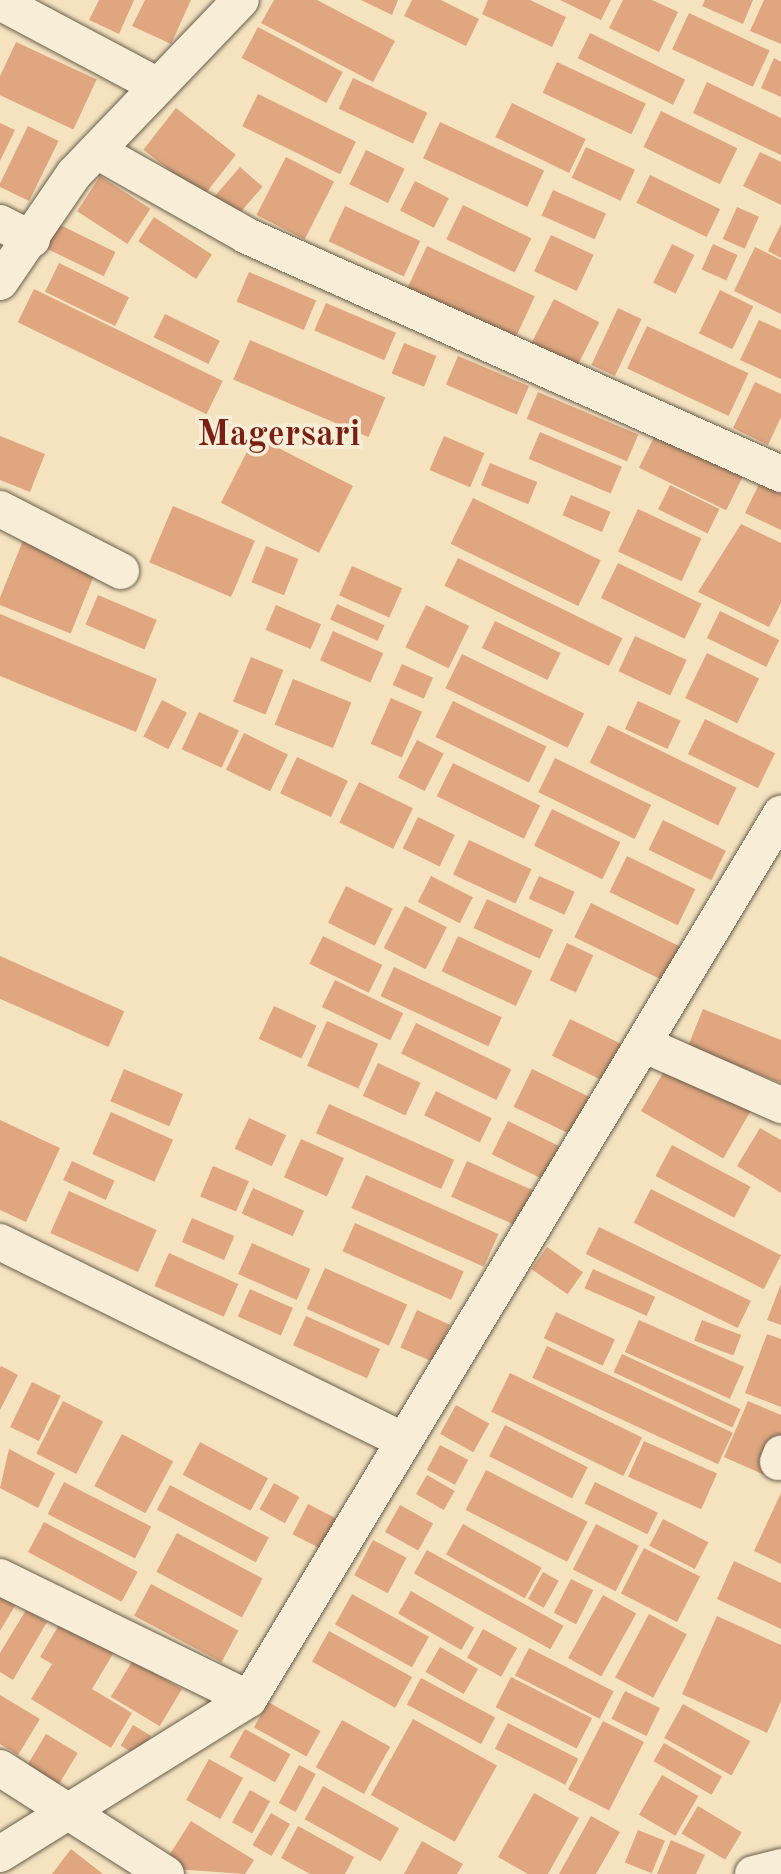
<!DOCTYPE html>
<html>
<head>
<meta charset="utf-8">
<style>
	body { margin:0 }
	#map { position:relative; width:781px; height:1874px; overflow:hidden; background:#f5e3c0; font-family:"Old Standard TT",serif }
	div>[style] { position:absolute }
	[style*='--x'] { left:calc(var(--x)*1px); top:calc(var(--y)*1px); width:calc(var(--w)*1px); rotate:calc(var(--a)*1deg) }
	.building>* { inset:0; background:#dfa680; transform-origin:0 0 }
	.roads { filter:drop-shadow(0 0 2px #695e4c) drop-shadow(0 0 2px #695e4c) }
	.minor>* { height:36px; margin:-18px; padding:0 18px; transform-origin:18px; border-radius:18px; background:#f8edd6 }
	span { translate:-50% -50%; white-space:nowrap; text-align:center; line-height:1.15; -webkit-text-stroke:7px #f8edd6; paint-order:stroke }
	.quarter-label { font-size:36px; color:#7a1f14; font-weight:700 }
</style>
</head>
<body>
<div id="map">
	<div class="building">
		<div style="clip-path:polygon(99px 0,134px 0,119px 34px,89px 20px)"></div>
		<div style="clip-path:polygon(145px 0,191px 0,171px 44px,132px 26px)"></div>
		<div style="clip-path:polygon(274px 0,317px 0,395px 41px,373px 82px,261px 23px)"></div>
		<div style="clip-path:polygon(361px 0,398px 0,392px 15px)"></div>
		<div style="clip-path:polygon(412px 0,441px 0,479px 19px,466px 46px,404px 16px)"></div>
		<div style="clip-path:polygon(488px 0,530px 0,566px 17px,552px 47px,482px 14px)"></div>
		<div style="clip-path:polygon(560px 0,611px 0,601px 20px)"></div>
		<div style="clip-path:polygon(623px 0,652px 0,678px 12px,659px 52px,609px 28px)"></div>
		<div style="clip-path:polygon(705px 0,753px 0,743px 24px,702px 6px)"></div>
		<div style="clip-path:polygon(764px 0,781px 0,781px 44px,750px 31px)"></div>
		<div style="left:689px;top:13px;width:89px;height:40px;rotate:25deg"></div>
		<div style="left:258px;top:27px;width:96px;height:35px;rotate:28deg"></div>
		<div style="left:590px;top:33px;width:106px;height:28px;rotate:26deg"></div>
		<div style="left:16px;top:42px;width:89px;height:55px;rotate:25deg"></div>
		<div style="clip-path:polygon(774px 58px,781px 62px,781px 97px,761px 88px)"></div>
		<div style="left:557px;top:62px;width:98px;height:34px;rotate:25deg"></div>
		<div style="left:353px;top:78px;width:82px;height:34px;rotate:25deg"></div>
		<div style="clip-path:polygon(707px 82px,781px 118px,781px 155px,693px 113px)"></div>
		<div style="left:258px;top:94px;width:109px;height:36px;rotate:26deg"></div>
		<div style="left:512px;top:103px;width:82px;height:38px;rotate:26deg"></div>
		<div style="left:176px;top:108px;width:76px;height:53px;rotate:38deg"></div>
		<div style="left:661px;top:111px;width:85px;height:40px;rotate:26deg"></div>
		<div style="left:440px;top:122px;width:115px;height:40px;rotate:25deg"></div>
		<div style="clip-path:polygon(0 123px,15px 130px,0 161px)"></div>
		<div style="left:28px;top:126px;width:34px;height:67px;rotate:26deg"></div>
		<div style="left:586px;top:147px;width:54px;height:34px;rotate:25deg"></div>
		<div style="left:366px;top:150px;width:43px;height:38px;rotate:26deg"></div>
		<div style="clip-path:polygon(760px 152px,781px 162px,781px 205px,743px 186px)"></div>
		<div style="left:286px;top:157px;width:54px;height:65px;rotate:27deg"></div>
		<div style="left:240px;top:167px;width:30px;height:46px;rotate:41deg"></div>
		<div style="left:650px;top:175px;width:78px;height:31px;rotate:26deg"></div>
		<div style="left:100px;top:176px;width:60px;height:42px;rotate:33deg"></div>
		<div style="left:415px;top:181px;width:38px;height:33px;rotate:27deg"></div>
		<div style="left:553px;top:190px;width:58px;height:28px;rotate:24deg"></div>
		<div style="left:463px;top:205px;width:76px;height:38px;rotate:26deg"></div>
		<div style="left:345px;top:206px;width:83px;height:39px;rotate:25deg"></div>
		<div style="left:737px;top:207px;width:24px;height:35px;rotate:24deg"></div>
		<div style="left:154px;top:217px;width:69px;height:29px;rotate:33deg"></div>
		<div style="left:58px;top:224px;width:64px;height:27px;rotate:26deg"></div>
		<div style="clip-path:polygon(781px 224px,781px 258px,768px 251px)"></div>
		<div style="left:551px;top:235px;width:47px;height:40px;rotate:25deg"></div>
		<div style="left:672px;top:244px;width:25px;height:43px;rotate:26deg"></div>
		<div style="left:713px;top:244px;width:27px;height:28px;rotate:24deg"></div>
		<div style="left:427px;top:246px;width:119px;height:48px;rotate:25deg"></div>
		<div style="clip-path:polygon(755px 247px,781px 260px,781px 314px,734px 291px)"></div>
		<div style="left:59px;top:263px;width:78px;height:32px;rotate:26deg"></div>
		<div style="left:249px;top:272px;width:73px;height:32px;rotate:23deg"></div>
		<div style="left:34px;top:289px;width:210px;height:37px;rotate:26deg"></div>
		<div style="left:720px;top:290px;width:37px;height:48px;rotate:26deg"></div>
		<div style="left:554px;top:299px;width:51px;height:55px;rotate:27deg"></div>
		<div style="left:326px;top:303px;width:76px;height:30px;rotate:23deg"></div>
		<div style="left:618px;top:308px;width:26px;height:63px;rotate:25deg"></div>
		<div style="left:165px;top:314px;width:61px;height:26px;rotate:26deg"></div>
		<div style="clip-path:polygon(759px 320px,781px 330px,781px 379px,740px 360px)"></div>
		<div style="left:647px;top:326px;width:112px;height:47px;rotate:25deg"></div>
		<div style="left:250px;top:340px;width:147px;height:43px;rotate:23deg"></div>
		<div style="left:404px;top:343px;width:35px;height:33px;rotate:22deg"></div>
		<div style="left:458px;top:356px;width:77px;height:31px;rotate:23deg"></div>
		<div style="clip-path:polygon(755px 382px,781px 394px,781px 417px,768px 445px,733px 428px)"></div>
		<div style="left:538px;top:392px;width:109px;height:29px;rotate:23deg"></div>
		<div style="left:657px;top:431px;width:97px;height:41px;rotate:26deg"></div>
		<div style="left:540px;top:432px;width:89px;height:29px;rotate:23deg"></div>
		<div style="clip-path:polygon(0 436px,45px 454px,30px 492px,0 480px)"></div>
		<div style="left:255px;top:436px;width:110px;height:75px;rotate:27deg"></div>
		<div style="left:444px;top:436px;width:44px;height:37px;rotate:23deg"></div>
		<div style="left:490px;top:463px;width:51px;height:24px;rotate:22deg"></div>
		<div style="clip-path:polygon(760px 482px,781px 492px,781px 530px,745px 513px)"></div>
		<div style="left:670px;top:485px;width:55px;height:27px;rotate:26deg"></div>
		<div style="left:571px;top:495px;width:43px;height:22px;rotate:23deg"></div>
		<div style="left:473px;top:498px;width:142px;height:51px;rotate:26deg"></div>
		<div style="left:173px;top:506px;width:89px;height:61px;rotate:23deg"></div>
		<div style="left:638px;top:509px;width:70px;height:47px;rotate:25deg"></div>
		<div style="clip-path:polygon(741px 524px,781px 543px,781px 603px,769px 627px,698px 592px)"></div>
		<div style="left:24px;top:538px;width:79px;height:71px;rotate:22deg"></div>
		<div style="left:266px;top:546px;width:35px;height:39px;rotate:22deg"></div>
		<div style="left:458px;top:558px;width:183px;height:31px;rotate:26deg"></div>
		<div style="left:618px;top:563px;width:93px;height:39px;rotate:26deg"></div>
		<div style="left:352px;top:566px;width:55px;height:32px;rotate:24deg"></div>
		<div style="left:98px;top:595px;width:64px;height:32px;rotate:23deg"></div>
		<div style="left:337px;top:604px;width:52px;height:17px;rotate:24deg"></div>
		<div style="left:276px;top:605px;width:49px;height:27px;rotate:23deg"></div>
		<div style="left:426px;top:605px;width:48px;height:47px;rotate:26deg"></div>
		<div style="left:720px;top:611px;width:66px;height:30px;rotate:26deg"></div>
		<div style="clip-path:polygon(0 614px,157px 679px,136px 732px,0 676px)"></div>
		<div style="left:495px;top:621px;width:73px;height:30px;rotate:26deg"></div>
		<div style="left:333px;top:631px;width:55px;height:32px;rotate:24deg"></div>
		<div style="left:635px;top:636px;width:57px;height:39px;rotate:25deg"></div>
		<div style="left:707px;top:653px;width:58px;height:50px;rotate:26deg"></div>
		<div style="left:462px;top:654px;width:136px;height:38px;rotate:26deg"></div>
		<div style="left:251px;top:657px;width:35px;height:48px;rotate:22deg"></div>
		<div style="left:402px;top:664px;width:34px;height:23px;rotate:24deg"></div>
		<div style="left:293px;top:679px;width:63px;height:49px;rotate:22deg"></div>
		<div style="left:391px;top:698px;width:34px;height:50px;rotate:24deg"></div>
		<div style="left:162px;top:700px;width:28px;height:41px;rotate:27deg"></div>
		<div style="left:453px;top:701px;width:104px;height:40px;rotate:26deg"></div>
		<div style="left:638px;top:701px;width:47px;height:31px;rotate:25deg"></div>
		<div style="left:199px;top:712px;width:44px;height:41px;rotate:25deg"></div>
		<div style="left:705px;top:719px;width:78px;height:39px;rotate:26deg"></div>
		<div style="left:608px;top:725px;width:143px;height:42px;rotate:26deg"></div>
		<div style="left:244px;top:733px;width:49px;height:41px;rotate:26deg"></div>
		<div style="left:417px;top:740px;width:30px;height:42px;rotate:27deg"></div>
		<div style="left:297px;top:757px;width:56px;height:40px;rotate:25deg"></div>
		<div style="left:555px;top:758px;width:107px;height:38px;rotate:26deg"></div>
		<div style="left:453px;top:763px;width:97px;height:37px;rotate:26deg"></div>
		<div style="left:359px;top:782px;width:60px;height:45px;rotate:26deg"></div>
		<div style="left:552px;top:809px;width:76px;height:41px;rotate:26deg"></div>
		<div style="left:418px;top:817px;width:41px;height:35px;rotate:26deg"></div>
		<div style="left:663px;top:820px;width:70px;height:33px;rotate:26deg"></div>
		<div style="left:469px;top:840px;width:69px;height:38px;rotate:25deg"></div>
		<div style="left:627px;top:856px;width:76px;height:40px;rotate:26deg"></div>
		<div style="left:431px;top:876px;width:47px;height:29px;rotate:27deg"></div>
		<div style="left:539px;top:876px;width:39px;height:25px;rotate:24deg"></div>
		<div style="left:346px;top:886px;width:52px;height:41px;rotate:26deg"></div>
		<div style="left:487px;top:899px;width:73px;height:32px;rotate:25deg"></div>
		<div style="left:591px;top:903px;width:103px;height:38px;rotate:26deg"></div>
		<div style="left:405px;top:906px;width:47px;height:47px;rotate:27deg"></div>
		<div style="left:323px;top:936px;width:66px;height:31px;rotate:26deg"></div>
		<div style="left:458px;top:936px;width:82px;height:39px;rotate:25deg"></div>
		<div style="left:567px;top:943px;width:29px;height:41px;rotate:25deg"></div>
		<div style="left:0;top:956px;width:136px;height:39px;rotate:24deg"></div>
		<div style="left:394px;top:967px;width:119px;height:32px;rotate:25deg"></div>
		<div style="left:335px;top:980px;width:76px;height:30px;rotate:26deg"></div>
		<div style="left:274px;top:1006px;width:47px;height:36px;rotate:25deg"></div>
		<div style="clip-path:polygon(703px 1009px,781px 1040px,781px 1083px,688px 1046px)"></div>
		<div style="left:570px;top:1019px;width:64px;height:41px;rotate:26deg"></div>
		<div style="left:327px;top:1021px;width:56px;height:49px;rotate:24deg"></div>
		<div style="left:416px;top:1023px;width:106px;height:34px;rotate:26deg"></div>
		<div style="left:671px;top:1059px;width:95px;height:60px;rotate:30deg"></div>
		<div style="left:378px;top:1063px;width:47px;height:36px;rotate:25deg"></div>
		<div style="left:124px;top:1069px;width:64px;height:35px;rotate:23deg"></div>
		<div style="left:532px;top:1069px;width:67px;height:42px;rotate:26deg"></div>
		<div style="left:436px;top:1091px;width:62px;height:27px;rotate:26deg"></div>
		<div style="left:329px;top:1104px;width:137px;height:32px;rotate:24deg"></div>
		<div style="left:111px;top:1112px;width:68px;height:46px;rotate:24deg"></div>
		<div style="left:249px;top:1118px;width:41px;height:34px;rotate:25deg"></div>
		<div style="clip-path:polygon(0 1120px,60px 1148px,26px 1222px,0 1210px)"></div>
		<div style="left:508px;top:1121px;width:58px;height:37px;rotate:26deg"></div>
		<div style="clip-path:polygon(760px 1128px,781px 1140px,781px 1193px,737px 1166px)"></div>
		<div style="left:301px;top:1139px;width:47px;height:42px;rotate:24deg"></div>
		<div style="left:672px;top:1145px;width:89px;height:35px;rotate:28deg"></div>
		<div style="left:72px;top:1161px;width:47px;height:21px;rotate:25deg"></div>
		<div style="left:467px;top:1161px;width:74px;height:39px;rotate:24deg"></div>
		<div style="left:213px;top:1166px;width:39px;height:33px;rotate:23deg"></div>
		<div style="left:366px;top:1175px;width:145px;height:36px;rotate:24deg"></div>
		<div style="left:253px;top:1188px;width:56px;height:28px;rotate:24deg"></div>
		<div style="left:651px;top:1189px;width:146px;height:38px;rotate:27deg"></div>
		<div style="left:69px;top:1191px;width:96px;height:46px;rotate:24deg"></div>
		<div style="left:192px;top:1218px;width:46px;height:26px;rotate:23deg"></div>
		<div style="left:355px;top:1223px;width:119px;height:31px;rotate:24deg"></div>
		<div style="left:599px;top:1227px;width:169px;height:30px;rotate:26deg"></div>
		<div style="left:252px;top:1243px;width:64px;height:34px;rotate:24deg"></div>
		<div style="left:547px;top:1247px;width:44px;height:27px;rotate:35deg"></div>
		<div style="left:169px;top:1253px;width:76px;height:36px;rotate:24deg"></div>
		<div style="left:325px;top:1268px;width:90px;height:45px;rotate:24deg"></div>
		<div style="left:593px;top:1269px;width:68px;height:21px;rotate:24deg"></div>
		<div style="clip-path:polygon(781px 1284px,781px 1325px,767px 1320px)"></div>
		<div style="left:250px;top:1289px;width:47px;height:30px;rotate:24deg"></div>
		<div style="left:417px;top:1310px;width:36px;height:41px;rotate:24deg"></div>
		<div style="left:556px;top:1312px;width:65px;height:29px;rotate:25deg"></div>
		<div style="left:306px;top:1316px;width:81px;height:32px;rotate:24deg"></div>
		<div style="left:639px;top:1320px;width:115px;height:35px;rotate:24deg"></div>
		<div style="left:702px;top:1320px;width:42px;height:22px;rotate:21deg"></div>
		<div style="clip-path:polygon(767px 1334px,781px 1339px,781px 1407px,745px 1393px)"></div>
		<div style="left:547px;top:1346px;width:205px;height:35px;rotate:25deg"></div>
		<div style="left:622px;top:1354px;width:131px;height:20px;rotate:25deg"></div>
		<div style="clip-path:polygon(1px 1366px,18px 1375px,0 1410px,0 1368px)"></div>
		<div style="left:510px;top:1373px;width:147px;height:43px;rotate:26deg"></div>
		<div style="left:32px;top:1382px;width:32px;height:50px;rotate:26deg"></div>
		<div style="left:63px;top:1401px;width:45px;height:59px;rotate:27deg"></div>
		<div style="clip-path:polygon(748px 1401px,781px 1415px,781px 1443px,767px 1476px,724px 1457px)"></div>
		<div style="left:456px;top:1405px;width:38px;height:33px;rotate:29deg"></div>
		<div style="left:505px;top:1425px;width:93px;height:35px;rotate:27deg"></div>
		<div style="left:122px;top:1434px;width:58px;height:59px;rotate:28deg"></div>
		<div style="left:644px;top:1441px;width:80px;height:39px;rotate:24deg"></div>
		<div style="left:200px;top:1442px;width:77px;height:37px;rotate:28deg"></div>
		<div style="left:440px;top:1445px;width:32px;height:28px;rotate:28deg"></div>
		<div style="clip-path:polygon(9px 1449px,55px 1473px,38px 1508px,0 1488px)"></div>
		<div style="left:486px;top:1470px;width:114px;height:45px;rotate:27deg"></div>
		<div style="left:427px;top:1475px;width:32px;height:22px;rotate:30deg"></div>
		<div style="left:64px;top:1482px;width:98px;height:36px;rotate:27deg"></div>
		<div style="left:595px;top:1482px;width:70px;height:24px;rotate:26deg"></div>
		<div style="left:274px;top:1483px;width:29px;height:30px;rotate:29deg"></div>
		<div style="left:170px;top:1485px;width:112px;height:28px;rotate:28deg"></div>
		<div style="clip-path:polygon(781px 1493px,781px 1564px,754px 1551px)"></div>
		<div style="left:308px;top:1504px;width:34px;height:34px;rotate:27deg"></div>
		<div style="left:400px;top:1505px;width:38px;height:31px;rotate:29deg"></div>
		<div style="left:663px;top:1519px;width:51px;height:30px;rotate:27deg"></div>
		<div style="left:44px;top:1522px;width:106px;height:34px;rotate:28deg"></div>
		<div style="left:463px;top:1524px;width:90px;height:35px;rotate:29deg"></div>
		<div style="left:596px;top:1524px;width:48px;height:51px;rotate:27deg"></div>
		<div style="left:177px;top:1533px;width:97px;height:44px;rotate:28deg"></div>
		<div style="left:373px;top:1540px;width:38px;height:40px;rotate:28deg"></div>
		<div style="left:644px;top:1548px;width:63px;height:51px;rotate:27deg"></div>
		<div style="left:427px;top:1550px;width:156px;height:27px;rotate:29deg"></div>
		<div style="clip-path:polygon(734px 1561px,781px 1583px,781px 1629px,717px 1599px)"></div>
		<div style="left:543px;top:1572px;width:18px;height:31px;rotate:29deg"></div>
		<div style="left:571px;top:1579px;width:25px;height:38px;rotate:27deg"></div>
		<div style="left:151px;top:1584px;width:99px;height:36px;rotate:28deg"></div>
		<div style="left:411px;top:1591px;width:73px;height:26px;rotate:30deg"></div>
		<div style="left:352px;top:1594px;width:88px;height:35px;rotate:29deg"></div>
		<div style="clip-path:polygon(0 1595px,16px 1604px,0 1631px)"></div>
		<div style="left:603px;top:1595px;width:38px;height:72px;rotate:29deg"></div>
		<div style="clip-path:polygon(26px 1610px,47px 1622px,13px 1680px,0 1672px,0 1653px)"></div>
		<div style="clip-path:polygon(66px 1613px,119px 1644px,92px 1689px,132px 1713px,111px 1748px,31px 1699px,52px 1664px,40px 1657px)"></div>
		<div style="left:649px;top:1614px;width:43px;height:72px;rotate:28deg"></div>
		<div style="clip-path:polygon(717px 1616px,781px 1645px,781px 1701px,767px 1733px,682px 1694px)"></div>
		<div style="left:483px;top:1629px;width:39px;height:33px;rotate:29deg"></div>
		<div style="left:329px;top:1631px;width:95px;height:35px;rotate:29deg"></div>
		<div style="left:440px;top:1647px;width:44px;height:29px;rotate:30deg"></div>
		<div style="left:529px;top:1648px;width:95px;height:31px;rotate:27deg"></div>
		<div style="left:133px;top:1660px;width:57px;height:43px;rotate:31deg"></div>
		<div style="left:511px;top:1677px;width:91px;height:34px;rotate:27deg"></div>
		<div style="left:421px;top:1678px;width:84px;height:30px;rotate:28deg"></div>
		<div style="left:625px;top:1691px;width:39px;height:31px;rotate:26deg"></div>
		<div style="clip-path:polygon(0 1695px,40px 1719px,18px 1755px,0 1744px)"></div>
		<div style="left:268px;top:1702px;width:60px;height:29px;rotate:29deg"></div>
		<div style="left:683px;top:1704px;width:77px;height:39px;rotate:29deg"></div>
		<div style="left:413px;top:1719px;width:96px;height:87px;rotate:29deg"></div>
		<div style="left:342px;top:1720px;width:55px;height:54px;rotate:29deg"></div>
		<div style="left:603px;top:1721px;width:46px;height:77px;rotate:27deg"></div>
		<div style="left:508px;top:1723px;width:79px;height:29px;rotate:27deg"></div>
		<div style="left:133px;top:1725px;width:21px;height:24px;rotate:31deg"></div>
		<div style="left:245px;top:1729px;width:52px;height:32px;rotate:29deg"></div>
		<div style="left:46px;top:1734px;width:37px;height:38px;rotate:31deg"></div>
		<div style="left:664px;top:1743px;width:67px;height:21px;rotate:30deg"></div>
		<div style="left:209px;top:1759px;width:39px;height:47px;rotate:29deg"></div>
		<div style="left:299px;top:1765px;width:19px;height:43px;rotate:28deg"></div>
		<div style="left:662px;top:1775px;width:42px;height:46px;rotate:30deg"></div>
		<div style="left:323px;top:1786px;width:87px;height:38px;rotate:29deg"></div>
		<div style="left:250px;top:1790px;width:23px;height:37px;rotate:29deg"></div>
		<div style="clip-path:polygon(534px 1793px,579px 1818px,548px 1874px,528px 1874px,498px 1857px)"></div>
		<div style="left:698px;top:1806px;width:51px;height:32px;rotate:31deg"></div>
		<div style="left:271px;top:1813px;width:22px;height:37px;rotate:30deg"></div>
		<div style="clip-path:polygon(591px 1816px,620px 1832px,596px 1874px,559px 1874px)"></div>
		<div style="clip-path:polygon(191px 1821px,254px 1860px,245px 1874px,161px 1868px)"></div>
		<div style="clip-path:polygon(298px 1826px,354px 1857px,345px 1874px,310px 1874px,281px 1858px)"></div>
		<div style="left:638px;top:1830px;width:29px;height:35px;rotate:22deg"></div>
		<div style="clip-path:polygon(671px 1840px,705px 1855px,696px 1874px,657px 1874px)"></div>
		<div style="clip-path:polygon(422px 1841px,463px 1864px,457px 1874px,404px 1874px)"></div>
		<div style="clip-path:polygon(71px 1849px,103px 1874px,52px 1874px)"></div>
	</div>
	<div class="roads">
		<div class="minor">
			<div style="--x:0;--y:2;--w:179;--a:28"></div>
			<div style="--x:97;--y:151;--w:172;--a:29.5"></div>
			<div style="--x:247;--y:236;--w:585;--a:24.02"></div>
			<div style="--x:0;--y:223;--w:36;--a:27"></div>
			<div style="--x:0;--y:282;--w:131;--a:-55.6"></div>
			<div style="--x:74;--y:174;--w:241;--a:-46.2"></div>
			<div style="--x:0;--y:509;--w:136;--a:27.1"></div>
			<div style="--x:645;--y:1045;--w:149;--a:23.8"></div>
			<div style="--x:0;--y:1242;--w:446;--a:26.2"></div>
			<div style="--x:778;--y:1462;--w:9;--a:-69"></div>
			<div style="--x:0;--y:1577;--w:277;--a:26.1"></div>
			<div style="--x:0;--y:1768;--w:197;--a:32.6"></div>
			<div style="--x:0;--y:1854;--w:293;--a:-31.9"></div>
			<div style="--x:249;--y:1699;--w:1033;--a:-58.99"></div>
			<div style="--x:753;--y:1874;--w:29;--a:-14"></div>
		</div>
	</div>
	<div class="quarter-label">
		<span style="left:279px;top:437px">Magersari</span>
	</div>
</div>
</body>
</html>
